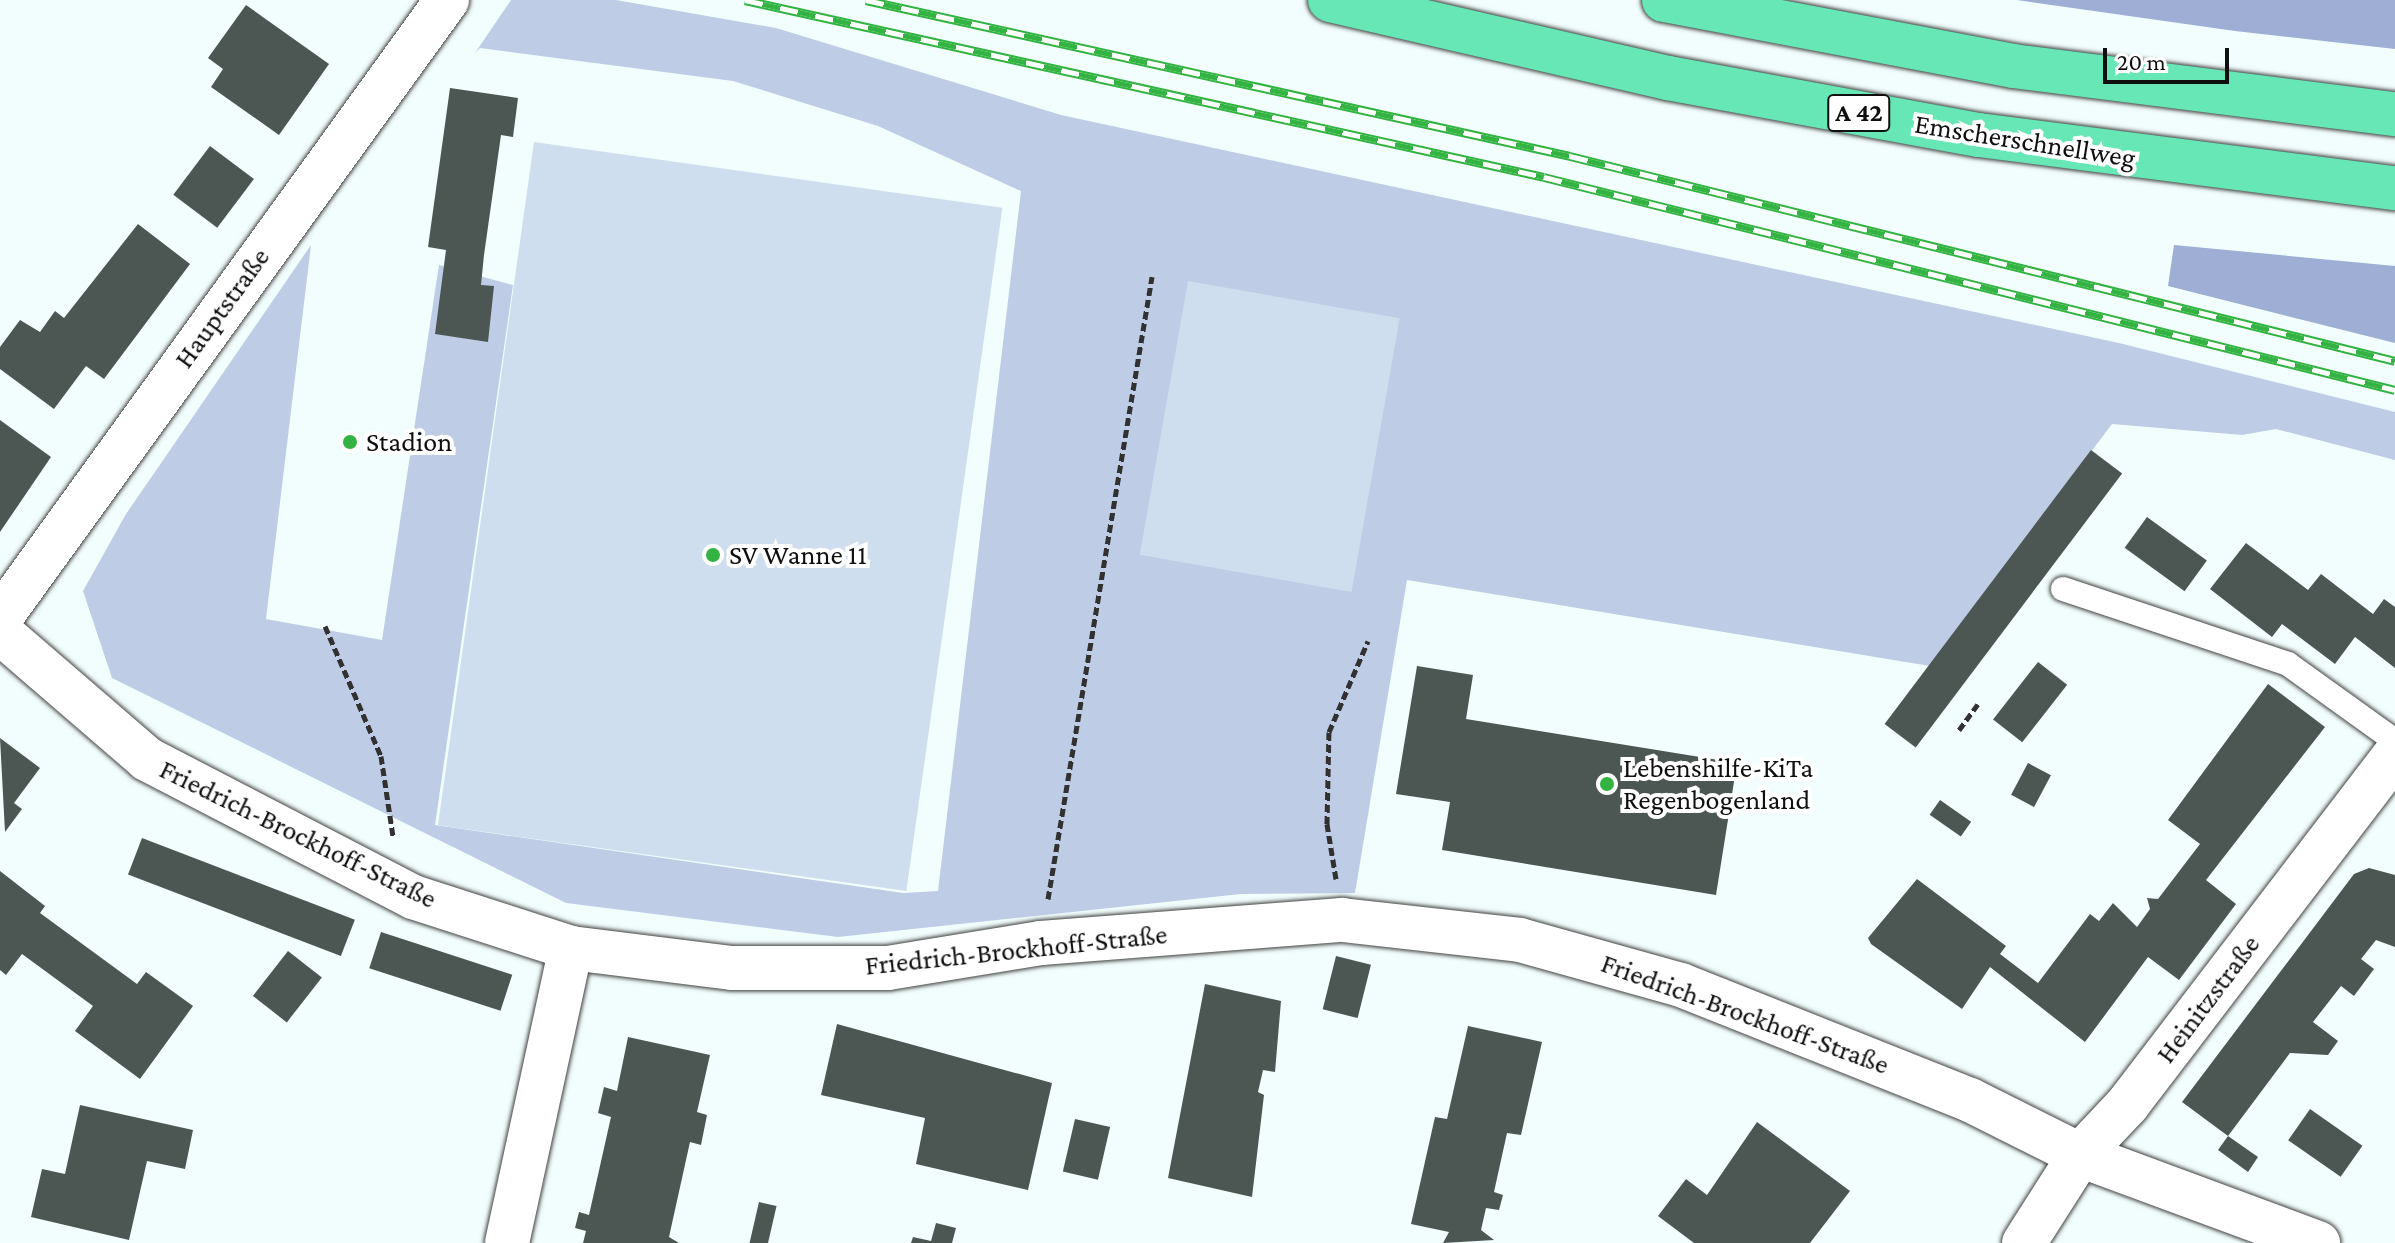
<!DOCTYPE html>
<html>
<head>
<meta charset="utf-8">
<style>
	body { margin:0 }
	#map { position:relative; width:2395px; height:1243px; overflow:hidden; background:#f2fefd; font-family:"Crimson Pro",serif }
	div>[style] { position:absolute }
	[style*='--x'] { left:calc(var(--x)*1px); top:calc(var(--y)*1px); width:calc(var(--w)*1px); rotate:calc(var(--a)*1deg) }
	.green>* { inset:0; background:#becce6 }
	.forest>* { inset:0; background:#9eaed5 }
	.pitch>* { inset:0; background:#cfdeee; transform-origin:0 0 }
	.building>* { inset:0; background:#4c5652; transform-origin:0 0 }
	.path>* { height:5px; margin-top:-2.5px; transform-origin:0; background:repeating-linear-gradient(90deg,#313131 0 8px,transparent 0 12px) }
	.roads { filter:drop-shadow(0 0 2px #424242) drop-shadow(0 0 2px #424242) }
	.lane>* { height:24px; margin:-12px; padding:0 12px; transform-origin:12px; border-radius:12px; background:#fff }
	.street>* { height:44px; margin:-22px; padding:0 22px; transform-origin:22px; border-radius:22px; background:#fff }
	.highway>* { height:44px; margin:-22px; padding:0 22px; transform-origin:22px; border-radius:22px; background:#66e7b5 }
	.rail>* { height:9px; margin-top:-4.5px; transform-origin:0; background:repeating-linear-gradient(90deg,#fff 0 18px,#33b341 0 36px); box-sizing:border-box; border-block:2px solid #33b341 }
	.dots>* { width:22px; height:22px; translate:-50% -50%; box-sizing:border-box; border:4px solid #fff; border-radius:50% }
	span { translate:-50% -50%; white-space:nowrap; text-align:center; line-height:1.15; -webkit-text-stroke:8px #fff; paint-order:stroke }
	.shield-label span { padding:2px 6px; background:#fff; border:2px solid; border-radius:6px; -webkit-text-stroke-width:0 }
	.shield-label { font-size:26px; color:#0f0f0f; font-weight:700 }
	.street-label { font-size:28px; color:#0f0f0f }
	.poi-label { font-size:28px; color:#0f0f0f }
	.left { translate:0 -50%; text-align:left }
	.scale { position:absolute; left:2103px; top:48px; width:126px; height:36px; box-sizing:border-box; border:4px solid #0f0f0f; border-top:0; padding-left:10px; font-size:24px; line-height:28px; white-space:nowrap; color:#0f0f0f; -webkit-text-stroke:6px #fff; paint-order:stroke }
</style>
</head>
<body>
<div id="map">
	<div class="green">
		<div style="clip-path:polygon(511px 0,616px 0,776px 28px,1061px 115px,2119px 343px,2395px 412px,2395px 460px,2276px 429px,2242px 435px,2112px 424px,1930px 666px,1407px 580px,1355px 893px,1241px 894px,838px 937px,566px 903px,112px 678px,83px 591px,126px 514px,311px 245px,266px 619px,382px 640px,439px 265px,513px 285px,435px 825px,903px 893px,938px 891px,1021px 191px,878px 126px,733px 81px,480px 48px,475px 53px)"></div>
	</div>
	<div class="forest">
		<div style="clip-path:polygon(2017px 0,2395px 0,2395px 49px,2235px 31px)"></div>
		<div style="clip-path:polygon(2174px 245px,2395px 266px,2395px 343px,2168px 286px)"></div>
	</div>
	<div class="pitch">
		<div style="left:534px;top:142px;width:473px;height:690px;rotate:8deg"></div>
		<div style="left:1188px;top:281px;width:215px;height:278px;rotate:10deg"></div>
	</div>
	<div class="building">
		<div style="clip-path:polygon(246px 5px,329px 64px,279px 135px,211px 87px,223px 69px,208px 58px)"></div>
		<div style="clip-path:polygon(450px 88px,518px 98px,513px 137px,501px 135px,484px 255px,481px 285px,494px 286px,488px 342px,435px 334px,446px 250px,428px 247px)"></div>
		<div style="left:210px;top:146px;width:55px;height:61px;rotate:37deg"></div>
		<div style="clip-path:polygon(138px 224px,190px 264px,104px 379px,86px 366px,54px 409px,0 369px,0 347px,20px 320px,40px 332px,55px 311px,64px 318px)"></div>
		<div style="clip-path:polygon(0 420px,51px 457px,0 532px)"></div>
		<div style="left:2091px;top:450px;width:39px;height:343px;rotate:37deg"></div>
		<div style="left:2147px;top:517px;width:74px;height:38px;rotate:36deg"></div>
		<div style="clip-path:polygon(2246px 543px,2308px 590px,2321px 574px,2373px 614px,2384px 599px,2395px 607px,2395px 668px,2355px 637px,2335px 664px,2282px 624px,2272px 637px,2210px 589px)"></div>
		<div style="left:2038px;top:662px;width:37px;height:73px;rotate:38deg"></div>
		<div style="clip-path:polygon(1417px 666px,1473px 675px,1466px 719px,1737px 763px,1716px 895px,1442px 850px,1450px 802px,1396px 794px)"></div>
		<div style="clip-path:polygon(2268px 684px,2325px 727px,2206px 880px,2236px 904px,2179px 980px,2148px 957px,2085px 1042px,1990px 967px,1962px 1009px,1871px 944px,1868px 938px,1917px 879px,2006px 946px,2000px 954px,2038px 983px,2090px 914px,2099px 921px,2113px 903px,2137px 927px,2150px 909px,2147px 898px,2158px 899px,2200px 844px,2168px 820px)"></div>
		<div style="clip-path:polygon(0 738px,40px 768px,14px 803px,22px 809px,5px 832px)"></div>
		<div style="left:2028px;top:763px;width:26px;height:36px;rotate:28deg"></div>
		<div style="left:1940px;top:800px;width:38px;height:18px;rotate:35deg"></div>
		<div style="left:142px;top:838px;width:228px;height:39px;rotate:21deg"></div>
		<div style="clip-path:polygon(2369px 868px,2395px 875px,2395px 947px,2376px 940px,2361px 959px,2374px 969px,2354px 996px,2341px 986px,2313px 1022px,2338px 1041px,2328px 1055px,2290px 1053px,2228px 1136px,2258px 1157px,2248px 1172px,2218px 1150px,2228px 1136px,2182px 1102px,2354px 874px)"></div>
		<div style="clip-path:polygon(0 871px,45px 906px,40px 913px,137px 984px,146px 972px,193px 1006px,140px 1079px,75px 1031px,93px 1006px,22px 954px,6px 975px,0 970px)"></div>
		<div style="left:381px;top:932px;width:138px;height:38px;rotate:18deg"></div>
		<div style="left:288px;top:951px;width:43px;height:57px;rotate:38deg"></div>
		<div style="left:1336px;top:956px;width:36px;height:55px;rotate:14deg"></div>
		<div style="clip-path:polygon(1205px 984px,1281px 1001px,1275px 1072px,1263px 1070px,1258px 1092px,1264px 1095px,1252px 1197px,1168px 1178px)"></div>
		<div style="clip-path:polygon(837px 1024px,1052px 1083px,1028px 1190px,916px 1164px,925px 1118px,821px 1095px)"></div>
		<div style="clip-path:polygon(1468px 1026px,1542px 1042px,1521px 1135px,1507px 1133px,1494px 1192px,1503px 1195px,1499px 1210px,1486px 1208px,1481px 1230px,1494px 1240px,1443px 1243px,1449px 1232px,1411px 1224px,1435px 1117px,1447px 1119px)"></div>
		<div style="clip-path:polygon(628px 1037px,710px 1055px,697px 1112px,707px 1115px,701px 1145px,690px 1142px,669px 1237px,679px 1243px,583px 1243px,586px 1231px,575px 1228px,579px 1212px,589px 1215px,611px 1117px,598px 1113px,604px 1087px,617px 1091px)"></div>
		<div style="clip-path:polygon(80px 1105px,193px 1130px,185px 1169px,147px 1161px,129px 1240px,31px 1217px,42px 1169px,65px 1174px)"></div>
		<div style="left:2310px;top:1109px;width:64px;height:38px;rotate:35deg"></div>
		<div style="left:1075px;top:1119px;width:36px;height:54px;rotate:13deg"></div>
		<div style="clip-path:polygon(1757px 1122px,1850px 1191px,1810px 1243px,1694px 1243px,1658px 1216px,1686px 1179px,1707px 1195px)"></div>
		<div style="left:759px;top:1202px;width:18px;height:42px;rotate:13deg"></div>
		<div style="clip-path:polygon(936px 1223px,956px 1228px,952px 1243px,911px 1243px,913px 1237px,931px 1241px)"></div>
	</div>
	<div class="path">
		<div style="--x:325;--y:626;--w:142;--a:66.7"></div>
		<div style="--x:381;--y:756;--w:81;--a:81.5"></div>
		<div style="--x:1959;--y:730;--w:32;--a:-54"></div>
		<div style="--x:1336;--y:879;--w:56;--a:-99.3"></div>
		<div style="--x:1327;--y:824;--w:92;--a:-88.8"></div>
		<div style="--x:1329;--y:732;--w:99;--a:-66.8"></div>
		<div style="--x:1048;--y:899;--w:631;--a:-80.51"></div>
	</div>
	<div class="roads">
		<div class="lane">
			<div style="--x:2063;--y:589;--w:237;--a:18.4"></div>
			<div style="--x:2288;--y:664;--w:132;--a:35.7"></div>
		</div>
		<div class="street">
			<div style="--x:0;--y:618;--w:763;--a:-54.12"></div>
			<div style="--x:0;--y:632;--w:194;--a:40.8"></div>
			<div style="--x:147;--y:759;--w:300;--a:27.4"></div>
			<div style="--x:413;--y:897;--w:166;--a:17.9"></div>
			<div style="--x:571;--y:948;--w:162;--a:7.1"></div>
			<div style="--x:732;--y:968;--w:156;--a:0"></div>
			<div style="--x:888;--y:968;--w:155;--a:-9.3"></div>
			<div style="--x:1041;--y:943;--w:302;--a:-4.4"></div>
			<div style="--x:1342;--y:920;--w:179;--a:6.4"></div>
			<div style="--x:1520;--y:940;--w:167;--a:15.6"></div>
			<div style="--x:1681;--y:985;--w:311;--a:21.7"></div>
			<div style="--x:1970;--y:1100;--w:123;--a:26.6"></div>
			<div style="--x:2080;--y:1155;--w:254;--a:20.3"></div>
			<div style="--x:507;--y:1243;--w:302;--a:-77.8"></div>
			<div style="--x:2024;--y:1243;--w:104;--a:-57.5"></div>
			<div style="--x:2080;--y:1155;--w:70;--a:-46.7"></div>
			<div style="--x:2128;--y:1104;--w:439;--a:-52.6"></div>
		</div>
		<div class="highway">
			<div style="--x:1330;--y:0;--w:347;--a:13"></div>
			<div style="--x:1668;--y:78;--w:316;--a:10.4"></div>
			<div style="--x:1979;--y:135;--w:419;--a:7.3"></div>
			<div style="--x:1664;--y:0;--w:355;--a:10.7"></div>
			<div style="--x:2013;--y:66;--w:385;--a:7.2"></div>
		</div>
	</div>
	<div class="rail">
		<div style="--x:745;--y:0;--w:818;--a:12.49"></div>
		<div style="--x:1544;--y:177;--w:877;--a:14.05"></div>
		<div style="--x:866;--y:0;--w:721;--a:12.49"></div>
		<div style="--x:1570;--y:156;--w:850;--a:13.95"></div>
	</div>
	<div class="dots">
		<div style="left:350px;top:442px;background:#33b341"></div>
		<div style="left:713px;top:555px;background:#33b341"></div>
		<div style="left:1607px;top:784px;background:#33b341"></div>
	</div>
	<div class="shield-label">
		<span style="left:1859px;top:113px">A 42</span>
	</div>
	<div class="street-label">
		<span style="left:2025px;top:141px;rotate:9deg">Emscherschnellweg</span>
		<span style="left:222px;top:308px;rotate:-54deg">Hauptstraße</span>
		<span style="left:298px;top:834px;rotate:26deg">Friedrich-Brockhoff-Straße</span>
		<span style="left:1016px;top:950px;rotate:-6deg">Friedrich-Brockhoff-Straße</span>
		<span style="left:2208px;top:999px;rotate:-53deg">Heinitzstraße</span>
		<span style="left:1745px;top:1014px;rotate:20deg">Friedrich-Brockhoff-Straße</span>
	</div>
	<div class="poi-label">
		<span class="left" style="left:366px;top:442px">Stadion</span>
		<span class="left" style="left:729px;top:555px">SV Wanne 11</span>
		<span class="left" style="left:1623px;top:784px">Lebenshilfe-KiTa<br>Regenbogenland</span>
	</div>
	<div class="scale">20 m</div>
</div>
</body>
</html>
